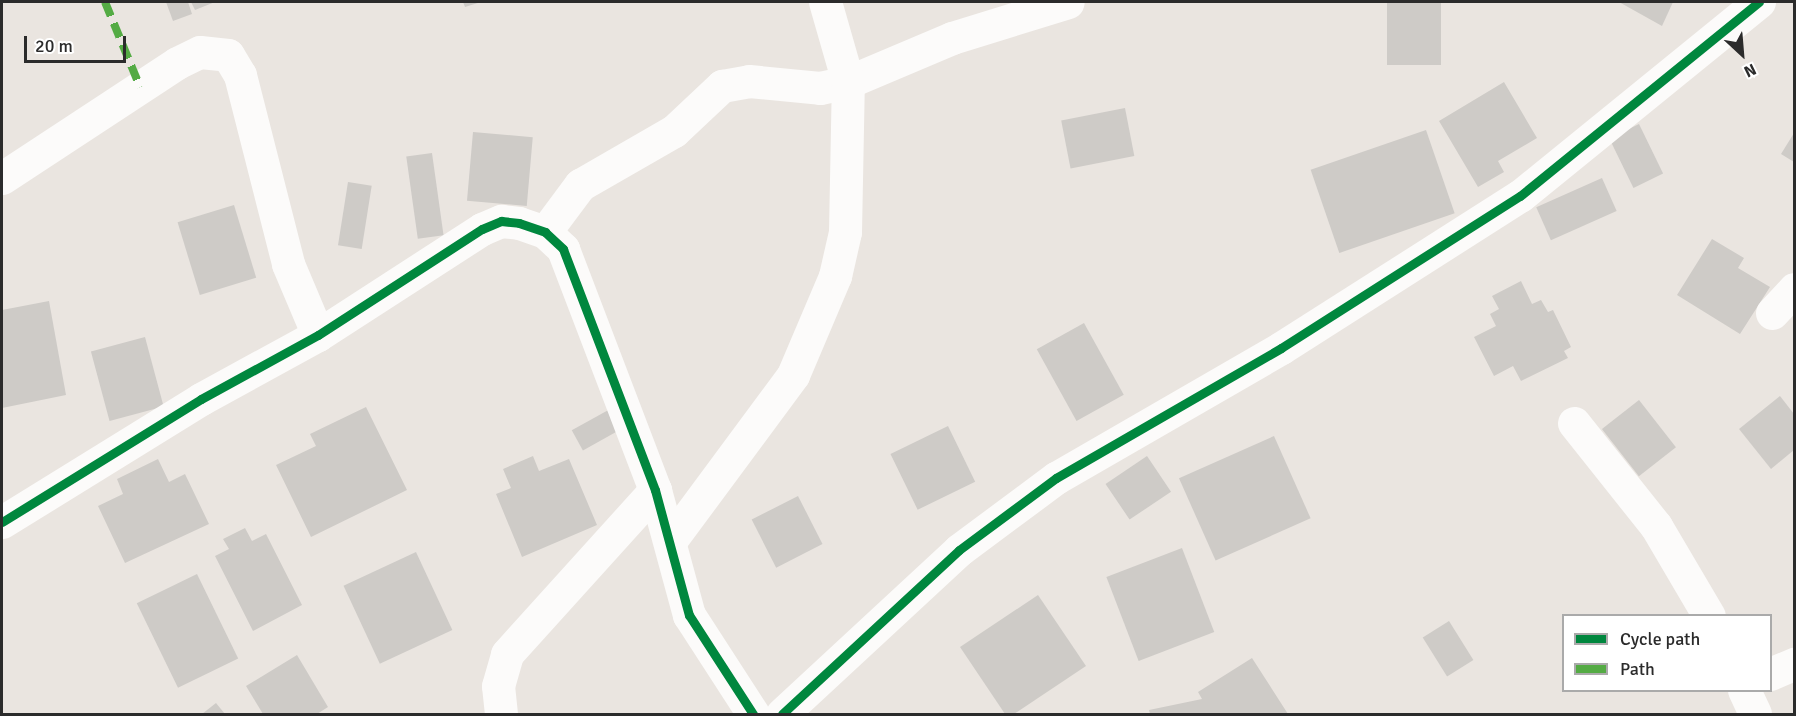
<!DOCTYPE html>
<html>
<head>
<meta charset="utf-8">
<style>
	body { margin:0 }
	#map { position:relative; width:1796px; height:716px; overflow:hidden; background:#eae5e0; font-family:Signika,sans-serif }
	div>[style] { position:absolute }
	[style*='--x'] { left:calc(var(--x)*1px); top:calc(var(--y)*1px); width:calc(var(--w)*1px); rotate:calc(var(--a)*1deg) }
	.building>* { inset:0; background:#cecbc7; transform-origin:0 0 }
	.street>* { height:33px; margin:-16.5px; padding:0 16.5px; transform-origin:16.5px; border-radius:16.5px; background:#fcfbfa }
	.quiet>* { height:8px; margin-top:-4px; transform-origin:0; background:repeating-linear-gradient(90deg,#54ab44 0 15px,transparent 0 23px) }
	.cycleway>* { height:9px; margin:-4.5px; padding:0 4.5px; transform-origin:4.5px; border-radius:4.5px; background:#00873e }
	span { translate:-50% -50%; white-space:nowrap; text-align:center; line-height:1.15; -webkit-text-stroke:4.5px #fff; paint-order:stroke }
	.frame { position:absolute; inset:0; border:3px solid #2b2b2b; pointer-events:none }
	.legend { position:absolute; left:1562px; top:614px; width:210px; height:78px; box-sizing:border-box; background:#fff; border:2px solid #aaa; margin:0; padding:8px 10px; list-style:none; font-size:18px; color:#2b2b2b }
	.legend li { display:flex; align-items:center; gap:12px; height:30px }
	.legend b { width:30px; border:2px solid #aaa }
	.north { position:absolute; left:1712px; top:24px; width:60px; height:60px; -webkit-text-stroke:4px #fff; paint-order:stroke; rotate:154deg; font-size:16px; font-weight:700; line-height:24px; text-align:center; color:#2b2b2b }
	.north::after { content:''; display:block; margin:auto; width:21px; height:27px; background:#2b2b2b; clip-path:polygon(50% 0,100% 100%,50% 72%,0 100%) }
	.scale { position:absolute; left:24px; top:36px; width:102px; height:27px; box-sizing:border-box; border:3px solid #2b2b2b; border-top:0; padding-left:8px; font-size:18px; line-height:21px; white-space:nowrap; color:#2b2b2b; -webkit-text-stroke:4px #fff; paint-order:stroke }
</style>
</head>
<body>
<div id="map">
	<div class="building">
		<div style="clip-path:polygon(166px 2px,188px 2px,192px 14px,173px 21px)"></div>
		<div style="clip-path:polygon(191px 2px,215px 2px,195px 10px)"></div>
		<div style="clip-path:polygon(463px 2px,481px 2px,465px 7px)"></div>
		<div style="left:1387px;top:2px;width:54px;height:63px"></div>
		<div style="clip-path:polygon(1619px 2px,1673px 2px,1662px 26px)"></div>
		<div style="clip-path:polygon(1504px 82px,1537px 138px,1498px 161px,1504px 172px,1478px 187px,1439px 121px)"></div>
		<div style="left:1125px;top:108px;width:49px;height:65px;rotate:79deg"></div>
		<div style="left:1639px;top:124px;width:55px;height:33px;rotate:64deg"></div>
		<div style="left:1426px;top:130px;width:88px;height:122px;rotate:71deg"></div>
		<div style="left:473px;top:132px;width:60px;height:69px;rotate:5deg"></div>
		<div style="clip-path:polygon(1794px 133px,1794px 162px,1781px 154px)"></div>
		<div style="left:432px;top:153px;width:83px;height:26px;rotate:82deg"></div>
		<div style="left:1602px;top:178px;width:36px;height:72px;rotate:66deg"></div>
		<div style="left:348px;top:182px;width:24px;height:64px;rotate:9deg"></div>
		<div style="left:234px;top:205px;width:76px;height:59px;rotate:73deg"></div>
		<div style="clip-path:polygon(1712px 239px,1744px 258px,1738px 268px,1770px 287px,1740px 334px,1677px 295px)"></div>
		<div style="clip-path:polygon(1521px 281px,1532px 304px,1541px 300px,1548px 312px,1553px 310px,1571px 347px,1564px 351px,1568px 358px,1521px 381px,1513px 366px,1494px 376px,1474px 337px,1496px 326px,1490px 314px,1499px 309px,1492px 296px)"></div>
		<div style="clip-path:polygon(49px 301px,66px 395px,2px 408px,2px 310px)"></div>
		<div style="left:1084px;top:323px;width:82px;height:54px;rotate:61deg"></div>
		<div style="left:145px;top:337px;width:72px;height:56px;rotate:75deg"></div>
		<div style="clip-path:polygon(1780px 396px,1794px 414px,1794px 450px,1771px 469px,1739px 429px)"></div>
		<div style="left:1639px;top:400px;width:60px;height:47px;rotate:52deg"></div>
		<div style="clip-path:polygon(366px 407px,407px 490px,311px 537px,276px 465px,316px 446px,310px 434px)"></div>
		<div style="left:612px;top:408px;width:23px;height:46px;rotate:61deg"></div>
		<div style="left:948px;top:426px;width:62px;height:64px;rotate:64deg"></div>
		<div style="left:1274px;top:436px;width:90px;height:104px;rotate:66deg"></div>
		<div style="clip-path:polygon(533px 456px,539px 471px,569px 459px,597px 525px,522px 557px,496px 494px,511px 488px,503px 469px)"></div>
		<div style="left:1147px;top:456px;width:43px;height:50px;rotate:56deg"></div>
		<div style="clip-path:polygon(158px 459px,169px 482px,185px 474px,209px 524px,125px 563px,98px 506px,123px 494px,117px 479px)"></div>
		<div style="left:798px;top:496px;width:54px;height:52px;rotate:63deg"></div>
		<div style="clip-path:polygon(245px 528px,252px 541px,266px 534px,302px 605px,253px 631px,215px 556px,229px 549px,223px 539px)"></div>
		<div style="left:1182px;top:548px;width:90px;height:81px;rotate:69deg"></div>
		<div style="left:416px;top:552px;width:86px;height:80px;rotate:65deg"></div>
		<div style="left:197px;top:574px;width:94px;height:67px;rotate:64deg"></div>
		<div style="clip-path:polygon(1038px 595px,1086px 666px,1014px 714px,1005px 714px,960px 647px)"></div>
		<div style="left:1449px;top:621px;width:46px;height:31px;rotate:58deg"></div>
		<div style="clip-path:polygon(297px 655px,328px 707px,317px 714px,263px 714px,246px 686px)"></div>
		<div style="clip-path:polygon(1252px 658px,1288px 714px,1150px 714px,1149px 710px,1202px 699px,1198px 692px)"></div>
		<div style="clip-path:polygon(216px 703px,225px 714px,202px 714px)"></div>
	</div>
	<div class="street">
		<div style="--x:2;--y:178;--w:209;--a:-33.3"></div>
		<div style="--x:177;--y:63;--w:25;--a:-26"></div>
		<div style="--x:200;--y:52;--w:28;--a:6"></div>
		<div style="--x:228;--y:55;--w:23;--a:59"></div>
		<div style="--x:240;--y:75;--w:195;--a:75.7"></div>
		<div style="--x:288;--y:264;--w:77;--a:67.1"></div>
		<div style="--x:545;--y:232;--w:59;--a:-53.3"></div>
		<div style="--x:580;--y:185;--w:108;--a:-29.9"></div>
		<div style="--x:674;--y:131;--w:66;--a:-43.2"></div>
		<div style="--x:722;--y:86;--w:27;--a:-10"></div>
		<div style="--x:749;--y:81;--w:71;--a:5.6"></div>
		<div style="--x:820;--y:88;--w:29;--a:-12"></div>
		<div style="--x:848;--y:82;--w:113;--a:-22.9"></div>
		<div style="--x:952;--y:38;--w:121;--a:-17.2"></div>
		<div style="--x:1772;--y:313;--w:33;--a:-47"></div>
		<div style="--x:1574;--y:423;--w:132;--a:51.5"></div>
		<div style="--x:1656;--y:526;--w:104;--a:59.5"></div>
		<div style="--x:2;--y:522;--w:234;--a:-31.7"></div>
		<div style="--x:201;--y:399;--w:133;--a:-28.7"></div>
		<div style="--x:318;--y:335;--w:195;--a:-32.9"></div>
		<div style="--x:482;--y:229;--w:21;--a:-23"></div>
		<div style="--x:501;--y:221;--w:18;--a:6"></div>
		<div style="--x:519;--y:223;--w:28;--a:19"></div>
		<div style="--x:545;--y:232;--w:25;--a:43"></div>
		<div style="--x:563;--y:249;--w:258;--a:69.1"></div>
		<div style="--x:655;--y:490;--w:130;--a:74.8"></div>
		<div style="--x:689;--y:615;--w:118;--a:57.1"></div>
		<div style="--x:671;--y:540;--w:205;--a:-53.5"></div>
		<div style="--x:793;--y:375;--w:108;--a:-67"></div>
		<div style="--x:835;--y:276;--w:45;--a:-77.2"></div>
		<div style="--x:845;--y:232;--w:150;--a:-88.9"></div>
		<div style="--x:848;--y:82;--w:83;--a:-106"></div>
		<div style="--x:1770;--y:674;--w:26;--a:-23"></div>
		<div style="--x:1744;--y:690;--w:26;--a:65"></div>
		<div style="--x:501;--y:714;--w:28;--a:-96"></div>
		<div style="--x:498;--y:686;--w:33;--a:-74"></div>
		<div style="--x:507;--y:654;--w:221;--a:-47.9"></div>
		<div style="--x:782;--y:714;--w:241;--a:-42.8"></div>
		<div style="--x:959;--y:550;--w:121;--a:-36.6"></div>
		<div style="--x:1056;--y:478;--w:260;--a:-30"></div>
		<div style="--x:1281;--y:348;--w:283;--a:-32.5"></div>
		<div style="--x:1520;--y:196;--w:308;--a:-39.1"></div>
	</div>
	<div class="quiet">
		<div style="--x:105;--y:2;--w:92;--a:67.6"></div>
	</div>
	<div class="cycleway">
		<div style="--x:2;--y:522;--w:234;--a:-31.7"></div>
		<div style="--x:201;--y:399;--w:133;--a:-28.7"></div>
		<div style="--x:318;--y:335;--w:195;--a:-32.9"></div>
		<div style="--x:482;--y:229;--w:21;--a:-23"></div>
		<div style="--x:501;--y:221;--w:18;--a:6"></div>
		<div style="--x:519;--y:223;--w:28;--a:19"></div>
		<div style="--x:545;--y:232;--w:25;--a:43"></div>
		<div style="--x:563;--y:249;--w:258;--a:69.1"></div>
		<div style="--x:655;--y:490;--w:130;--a:74.8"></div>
		<div style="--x:689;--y:615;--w:118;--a:57.1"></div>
		<div style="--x:782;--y:714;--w:241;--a:-42.8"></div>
		<div style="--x:959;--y:550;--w:121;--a:-36.6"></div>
		<div style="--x:1056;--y:478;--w:260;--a:-30"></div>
		<div style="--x:1281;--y:348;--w:283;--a:-32.5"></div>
		<div style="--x:1520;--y:196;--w:308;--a:-39.1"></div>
	</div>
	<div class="frame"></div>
	<ul class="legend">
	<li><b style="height:8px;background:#00873e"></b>Cycle path</li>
	<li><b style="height:8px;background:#54ab44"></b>Path</li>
	</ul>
	<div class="north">N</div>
	<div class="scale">20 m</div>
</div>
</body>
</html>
